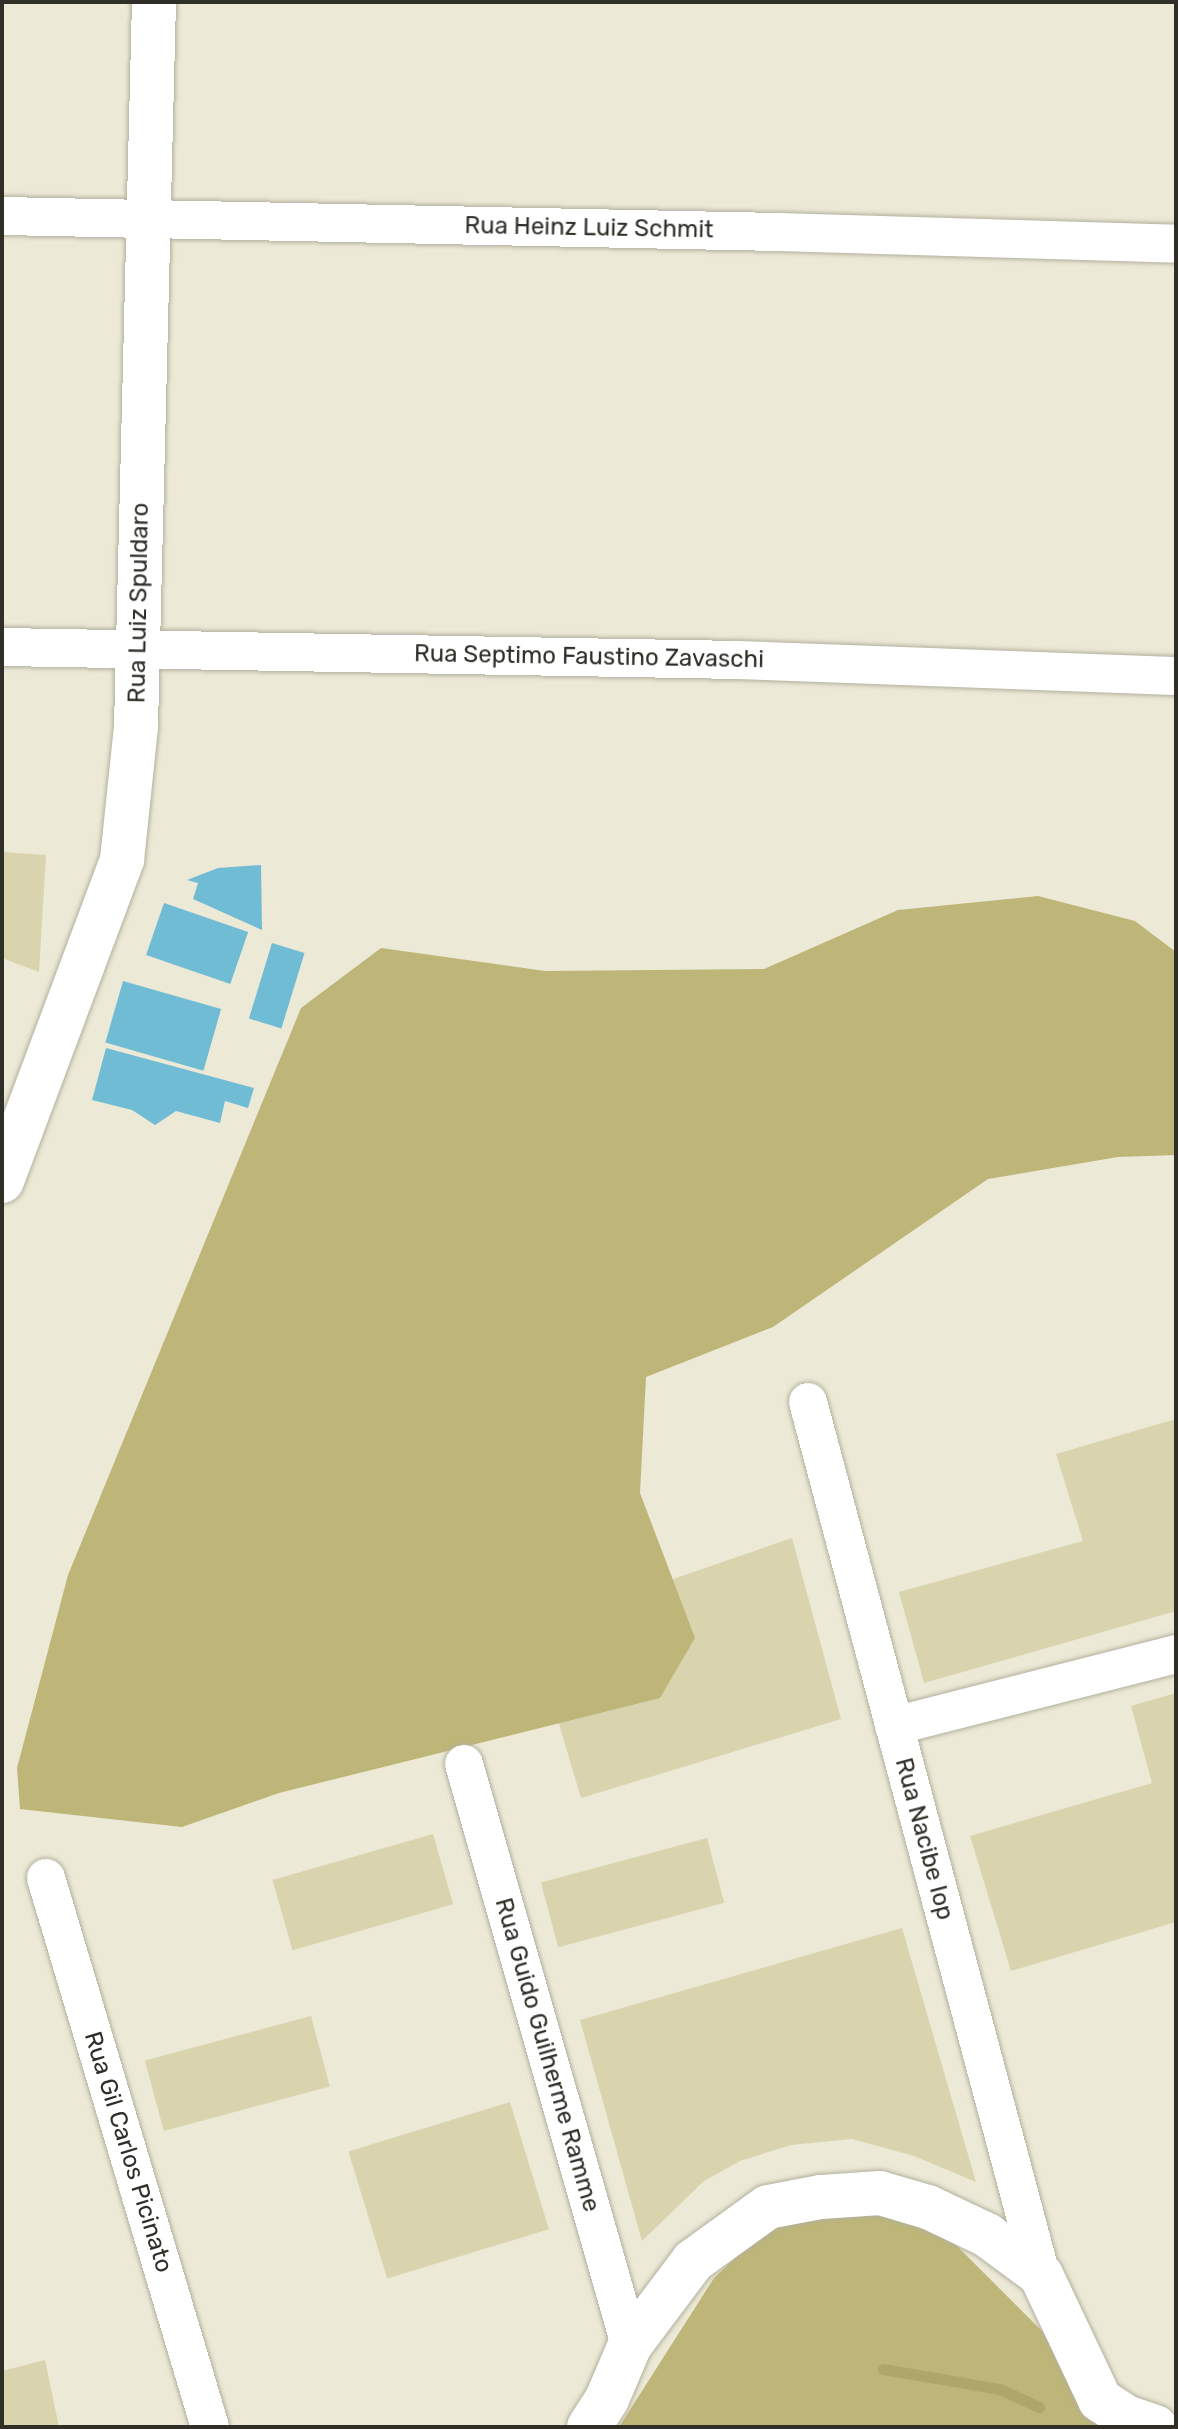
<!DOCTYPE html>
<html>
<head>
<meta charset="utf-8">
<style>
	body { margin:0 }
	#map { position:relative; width:1178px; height:2429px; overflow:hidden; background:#ece9d6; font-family:Rubik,sans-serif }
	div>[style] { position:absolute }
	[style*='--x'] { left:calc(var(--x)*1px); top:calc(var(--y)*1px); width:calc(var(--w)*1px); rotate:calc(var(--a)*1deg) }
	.green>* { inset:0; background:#d9d4ae; transform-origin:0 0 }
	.forest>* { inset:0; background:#beb678 }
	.stream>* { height:11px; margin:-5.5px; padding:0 5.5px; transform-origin:5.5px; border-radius:5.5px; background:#afa669 }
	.building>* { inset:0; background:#71bcd5; transform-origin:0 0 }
	.roads { filter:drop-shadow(0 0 2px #b2b09d) drop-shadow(0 0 2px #b2b09d) }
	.minor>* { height:38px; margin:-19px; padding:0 19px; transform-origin:19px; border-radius:19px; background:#fff }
	.tertiary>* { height:44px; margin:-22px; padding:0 22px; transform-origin:22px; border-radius:22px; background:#fff }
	span { translate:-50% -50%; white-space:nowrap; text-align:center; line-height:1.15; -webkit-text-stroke:6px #fff; paint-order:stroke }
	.street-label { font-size:24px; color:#2f2e27 }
	.frame { position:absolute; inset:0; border:4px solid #2f2e27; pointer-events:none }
</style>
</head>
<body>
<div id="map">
	<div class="green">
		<div style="clip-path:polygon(2px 852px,46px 855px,39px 972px,2px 958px)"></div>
		<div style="clip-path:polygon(1176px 1419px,1176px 1611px,924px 1683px,899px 1592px,1083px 1541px,1056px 1454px)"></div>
		<div style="clip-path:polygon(792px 1538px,841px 1719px,581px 1798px,509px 1555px,647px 1588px)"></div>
		<div style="clip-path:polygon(1176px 1693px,1176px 1922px,1011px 1971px,970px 1836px,1152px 1783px,1131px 1706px)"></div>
		<div style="left:433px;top:1834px;width:73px;height:167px;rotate:74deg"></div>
		<div style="left:707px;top:1838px;width:67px;height:172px;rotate:75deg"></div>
		<div style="clip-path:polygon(902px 1928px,976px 2182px,914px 2156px,852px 2139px,791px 2145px,740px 2161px,704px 2181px,642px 2241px,580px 2020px)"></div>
		<div style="left:311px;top:2016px;width:73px;height:172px;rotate:75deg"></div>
		<div style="left:510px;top:2102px;width:133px;height:169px;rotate:73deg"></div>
		<div style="clip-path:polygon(45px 2360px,59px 2427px,2px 2427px,2px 2371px)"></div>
	</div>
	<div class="forest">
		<div style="clip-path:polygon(1038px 896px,1135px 921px,1176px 952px,1176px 1155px,1118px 1157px,988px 1179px,773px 1327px,646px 1377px,640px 1493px,695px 1638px,660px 1698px,279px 1793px,182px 1827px,20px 1809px,17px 1768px,68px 1575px,301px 1008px,381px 948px,545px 971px,764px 969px,898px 910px)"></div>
		<div style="clip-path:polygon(864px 2204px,934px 2223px,1082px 2371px,1117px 2427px,619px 2427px,714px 2278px,772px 2223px)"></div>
	</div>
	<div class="stream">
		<div style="--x:883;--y:2369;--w:119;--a:9.7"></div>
		<div style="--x:1000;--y:2389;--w:43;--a:24.8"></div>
	</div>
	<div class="building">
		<div style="clip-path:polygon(261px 865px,262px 930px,193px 899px,198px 883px,187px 880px,218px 868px)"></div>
		<div style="left:164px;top:903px;width:89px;height:55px;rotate:19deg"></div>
		<div style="left:272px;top:943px;width:34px;height:79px;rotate:17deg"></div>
		<div style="left:123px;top:981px;width:102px;height:64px;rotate:16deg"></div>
		<div style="clip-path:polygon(106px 1048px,254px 1088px,248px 1108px,225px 1101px,220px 1123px,176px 1111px,155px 1125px,132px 1110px,92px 1100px)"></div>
	</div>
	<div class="roads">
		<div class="minor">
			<div style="--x:2;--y:216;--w:779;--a:1.18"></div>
			<div style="--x:781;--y:232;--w:395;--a:1.7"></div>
			<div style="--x:2;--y:647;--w:735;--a:1.01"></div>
			<div style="--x:737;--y:660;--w:439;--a:2.1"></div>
			<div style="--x:808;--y:1402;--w:904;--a:75.06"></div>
			<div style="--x:894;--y:1726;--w:291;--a:-14.3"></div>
			<div style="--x:464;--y:1764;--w:604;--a:74.05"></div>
			<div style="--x:46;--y:1878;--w:573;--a:73.37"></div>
		</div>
		<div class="tertiary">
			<div style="--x:2;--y:1181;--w:343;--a:-69.5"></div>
			<div style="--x:122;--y:860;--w:134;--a:-84"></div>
			<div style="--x:136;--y:727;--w:725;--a:-88.58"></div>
			<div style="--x:589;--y:2427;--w:33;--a:-57"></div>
			<div style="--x:607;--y:2399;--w:59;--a:-66.9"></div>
			<div style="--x:630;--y:2345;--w:105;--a:-53.1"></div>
			<div style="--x:693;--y:2261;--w:92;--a:-35.8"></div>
			<div style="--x:768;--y:2207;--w:54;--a:-10.7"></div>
			<div style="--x:821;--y:2197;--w:59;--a:-3.9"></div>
			<div style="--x:880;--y:2193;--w:50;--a:16.3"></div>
			<div style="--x:928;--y:2207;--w:65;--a:25.4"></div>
			<div style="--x:987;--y:2235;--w:67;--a:36.5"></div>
			<div style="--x:1041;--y:2275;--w:138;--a:64.7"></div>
			<div style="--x:1100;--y:2400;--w:31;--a:33"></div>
			<div style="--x:1126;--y:2417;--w:31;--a:19"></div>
		</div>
	</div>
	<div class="street-label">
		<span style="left:589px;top:228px;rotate:1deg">Rua Heinz Luiz Schmit</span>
		<span style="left:139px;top:603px;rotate:-89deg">Rua Luiz Spuldaro</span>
		<span style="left:589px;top:657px;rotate:1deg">Rua Septimo Faustino Zavaschi</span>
		<span style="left:924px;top:1839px;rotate:75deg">Rua Nacibe Iop</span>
		<span style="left:547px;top:2055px;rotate:74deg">Rua Guido Guilherme Ramme</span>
		<span style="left:128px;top:2152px;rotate:73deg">Rua Gil Carlos Picinato</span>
	</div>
	<div class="frame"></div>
</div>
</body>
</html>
